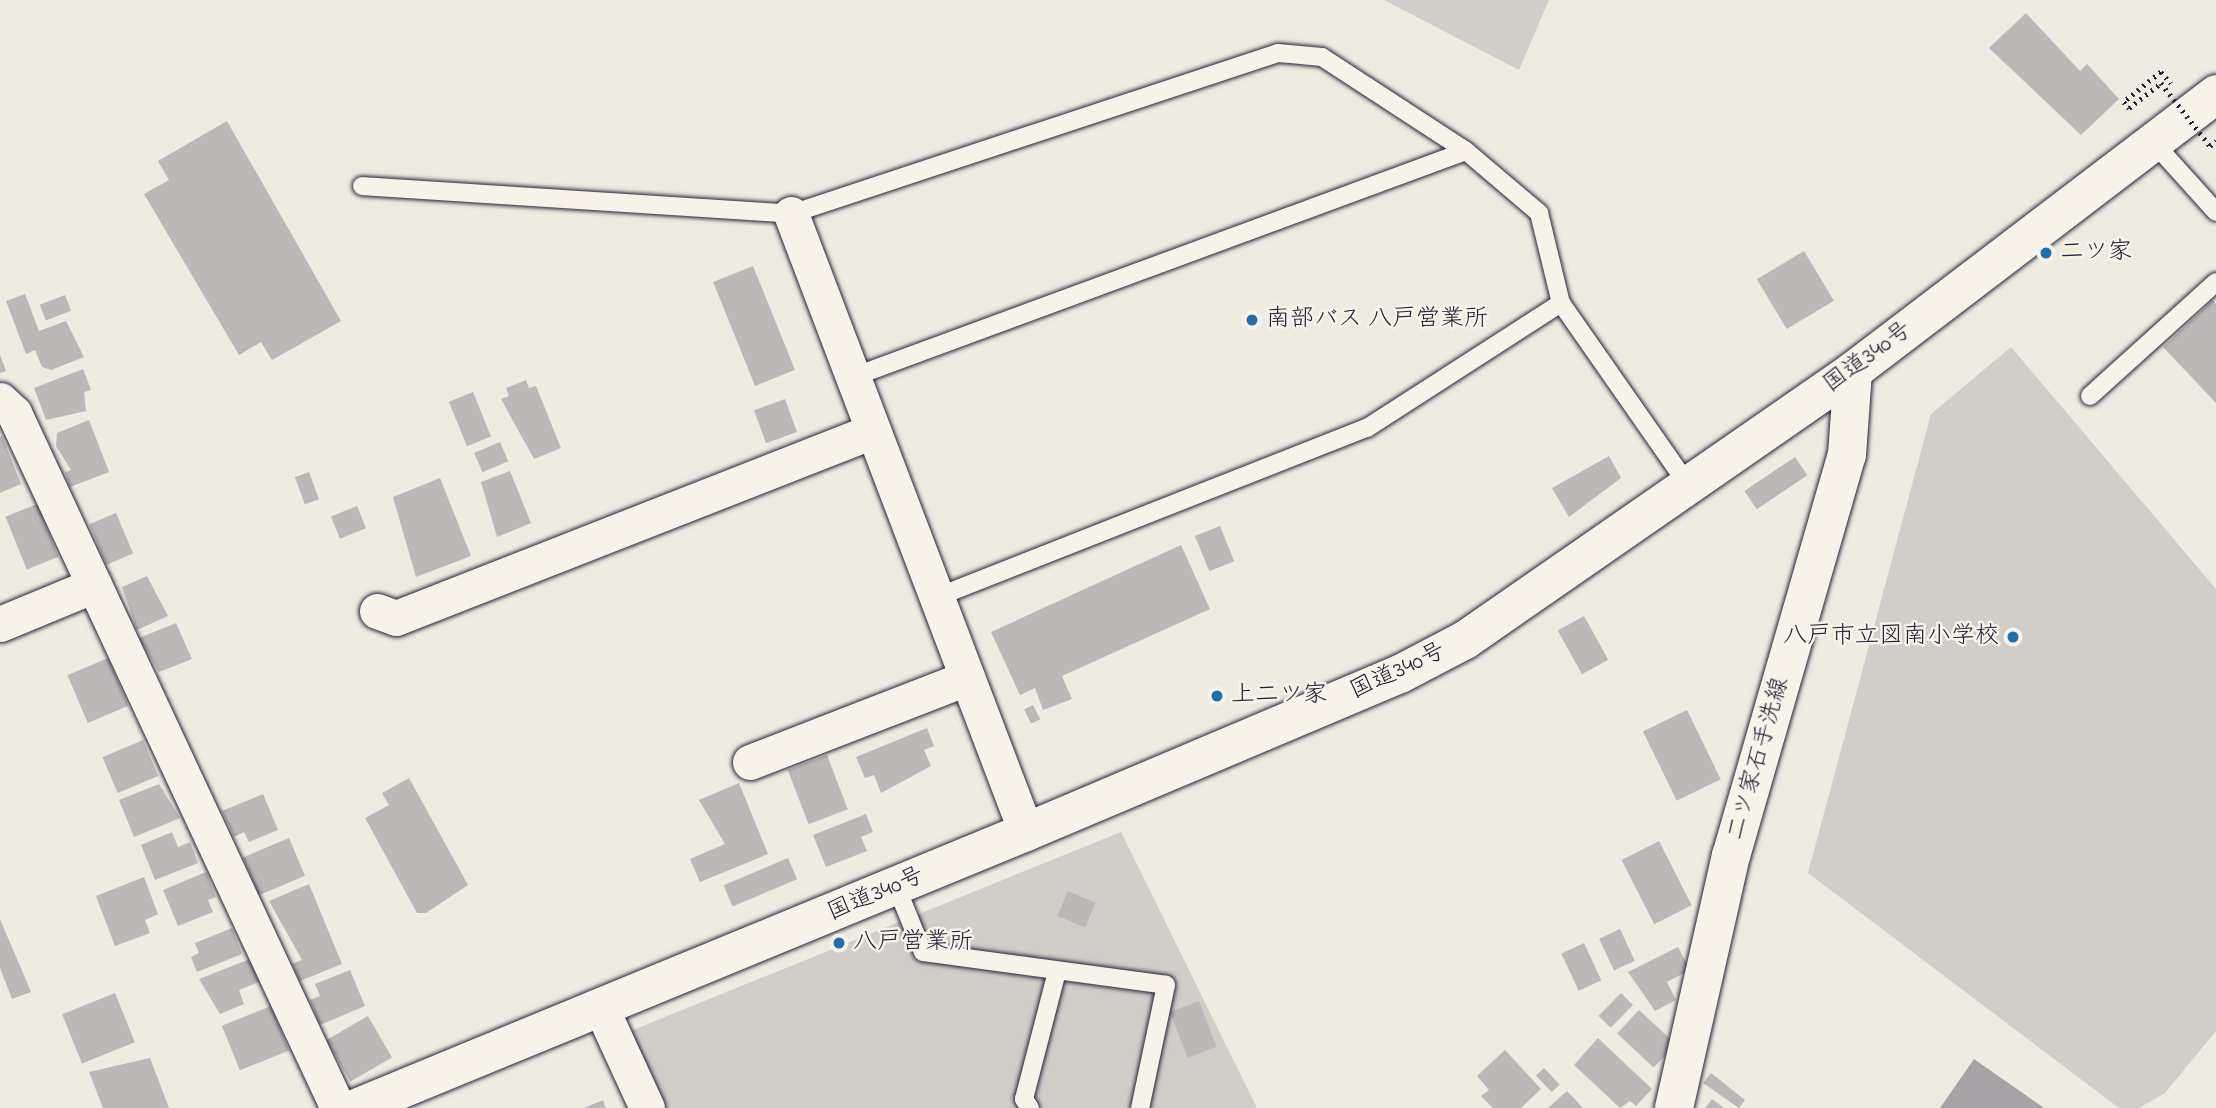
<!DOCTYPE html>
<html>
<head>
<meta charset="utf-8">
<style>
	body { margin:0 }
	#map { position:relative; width:2216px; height:1108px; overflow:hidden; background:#eeebe1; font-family:"Indie Flower","Klee One",sans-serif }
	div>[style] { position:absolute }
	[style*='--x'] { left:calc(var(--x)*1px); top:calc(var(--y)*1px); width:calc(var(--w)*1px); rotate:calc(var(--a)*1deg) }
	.green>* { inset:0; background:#d1cdc9 }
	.water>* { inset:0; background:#a6a3a6 }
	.building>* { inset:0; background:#bbb8b7; transform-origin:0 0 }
	.path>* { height:4.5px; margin-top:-2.25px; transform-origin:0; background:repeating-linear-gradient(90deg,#22223b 0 2px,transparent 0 7px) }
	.roads { filter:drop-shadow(0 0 2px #22223b) drop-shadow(0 0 2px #22223b) }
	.service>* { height:18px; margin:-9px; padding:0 9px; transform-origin:9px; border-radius:9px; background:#f7f3e8 }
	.minor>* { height:35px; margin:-17.5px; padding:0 17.5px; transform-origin:17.5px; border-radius:17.5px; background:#f7f3e8 }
	.tertiary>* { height:38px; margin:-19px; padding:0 19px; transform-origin:19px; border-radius:19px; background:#f7f3e8 }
	.trunk>* { height:38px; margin:-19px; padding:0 19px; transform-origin:19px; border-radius:19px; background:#f7f3e8 }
	.path-bridge>* { height:4.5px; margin-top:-2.25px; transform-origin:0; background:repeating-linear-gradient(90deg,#22223b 0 2px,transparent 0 7px) }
	.dots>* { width:19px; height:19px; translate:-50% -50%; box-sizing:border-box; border:4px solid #f7f3e8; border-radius:50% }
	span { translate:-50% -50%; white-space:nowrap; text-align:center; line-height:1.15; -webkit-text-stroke:5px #f7f3e8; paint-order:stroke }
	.poi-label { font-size:24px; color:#22223b }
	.left { translate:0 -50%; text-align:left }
	.right { translate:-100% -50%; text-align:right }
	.street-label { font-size:24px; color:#22223b }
</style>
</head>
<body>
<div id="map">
	<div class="green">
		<div style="clip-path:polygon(1384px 0,1549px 0,1519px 70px)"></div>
		<div style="clip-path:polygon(2011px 347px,2216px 589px,2216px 1031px,2165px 1093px,2139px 1108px,2119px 1108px,1808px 873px,1931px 414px)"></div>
		<div style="clip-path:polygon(1121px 832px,1257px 1108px,665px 1108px,628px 1032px)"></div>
	</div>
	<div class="water">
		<div style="clip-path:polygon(1974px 1059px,2044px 1108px,1940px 1108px)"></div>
	</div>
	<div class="building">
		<div style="clip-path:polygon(2026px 13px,2080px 71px,2087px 64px,2119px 99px,2081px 135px,1989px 48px)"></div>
		<div style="clip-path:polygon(227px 121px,341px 321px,272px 360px,261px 342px,239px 355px,144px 194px,169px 180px,158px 161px)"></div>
		<div style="left:1804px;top:251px;width:58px;height:55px;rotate:59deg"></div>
		<div style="left:753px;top:266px;width:112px;height:43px;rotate:68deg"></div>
		<div style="clip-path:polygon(25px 294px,39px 331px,66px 321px,84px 357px,51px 370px,42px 367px,35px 350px,26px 354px,6px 301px)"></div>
		<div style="left:65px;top:295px;width:17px;height:27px;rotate:69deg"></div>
		<div style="clip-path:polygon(2213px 300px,2216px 304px,2216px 403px,2163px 347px)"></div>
		<div style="clip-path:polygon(0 355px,6px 371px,0 373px)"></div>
		<div style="clip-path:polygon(83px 369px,91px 390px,84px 392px,86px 411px,46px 420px,34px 388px)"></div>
		<div style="clip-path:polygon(526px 380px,529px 388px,536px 386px,561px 448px,534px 459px,501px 399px,509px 396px,506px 388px)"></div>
		<div style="left:473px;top:392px;width:48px;height:26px;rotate:68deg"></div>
		<div style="left:785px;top:399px;width:35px;height:33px;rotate:70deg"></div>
		<div style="clip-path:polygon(89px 420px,109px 472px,70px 487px,65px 472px,71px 470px,56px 446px,57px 433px)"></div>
		<div style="clip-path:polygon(2px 436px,21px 484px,0 493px,0 437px)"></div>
		<div style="left:500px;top:442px;width:21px;height:28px;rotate:67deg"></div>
		<div style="clip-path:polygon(1609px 456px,1621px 478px,1569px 517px,1552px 488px)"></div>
		<div style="left:1795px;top:457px;width:22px;height:61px;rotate:56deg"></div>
		<div style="clip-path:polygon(510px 471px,531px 523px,497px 537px,481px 482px)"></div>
		<div style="left:309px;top:472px;width:29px;height:15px;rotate:70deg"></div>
		<div style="clip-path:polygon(440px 478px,471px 556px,416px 577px,393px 497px)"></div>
		<div style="left:37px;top:504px;width:57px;height:34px;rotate:68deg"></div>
		<div style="left:357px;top:506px;width:24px;height:28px;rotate:68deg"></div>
		<div style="left:116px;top:513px;width:44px;height:29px;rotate:67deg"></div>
		<div style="left:1220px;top:526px;width:38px;height:27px;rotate:68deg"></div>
		<div style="clip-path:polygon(1181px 545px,1210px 609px,1062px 676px,1072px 699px,1043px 710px,1035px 688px,1020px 695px,991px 632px)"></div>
		<div style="clip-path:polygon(147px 576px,168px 616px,137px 630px,122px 587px)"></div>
		<div style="left:1584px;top:616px;width:50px;height:30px;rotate:61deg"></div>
		<div style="clip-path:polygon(176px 623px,192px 659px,159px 672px,139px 638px)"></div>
		<div style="left:108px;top:658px;width:52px;height:44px;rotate:67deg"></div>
		<div style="left:1033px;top:705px;width:16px;height:10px;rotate:63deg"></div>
		<div style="left:1687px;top:710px;width:77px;height:49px;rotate:64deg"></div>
		<div style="clip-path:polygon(927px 728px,934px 746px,924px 750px,931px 766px,881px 793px,874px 775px,865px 778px,856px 757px)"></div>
		<div style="left:143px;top:740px;width:39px;height:44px;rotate:67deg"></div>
		<div style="left:827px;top:755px;width:58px;height:42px;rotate:69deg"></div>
		<div style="clip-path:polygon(409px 778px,468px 885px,426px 913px,417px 913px,365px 818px,389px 805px,382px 793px)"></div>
		<div style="clip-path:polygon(739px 783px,768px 854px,700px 882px,690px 859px,725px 844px,699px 800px)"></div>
		<div style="clip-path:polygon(159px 784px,180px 818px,134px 837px,119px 800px)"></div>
		<div style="clip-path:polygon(263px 794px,278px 830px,249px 842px,244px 832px,234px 837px,222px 811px)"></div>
		<div style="clip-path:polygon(866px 814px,873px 832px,861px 837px,867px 851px,826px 867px,813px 835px)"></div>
		<div style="clip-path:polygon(172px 832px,178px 847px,190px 842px,198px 863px,155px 880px,141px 845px)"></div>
		<div style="left:289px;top:838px;width:41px;height:50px;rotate:67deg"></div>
		<div style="left:1659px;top:841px;width:72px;height:42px;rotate:63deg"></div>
		<div style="left:788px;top:858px;width:23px;height:70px;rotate:67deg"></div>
		<div style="clip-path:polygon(206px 872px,216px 897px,208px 900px,213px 912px,178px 926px,163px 890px)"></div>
		<div style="clip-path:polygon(144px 877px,158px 914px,145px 920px,150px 933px,115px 946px,96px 896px)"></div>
		<div style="clip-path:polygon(309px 884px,342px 964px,300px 981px,292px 964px,302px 960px,269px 901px)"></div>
		<div style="left:1068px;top:891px;width:30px;height:27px;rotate:23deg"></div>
		<div style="clip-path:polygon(0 919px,31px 992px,12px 999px,0 968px)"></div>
		<div style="clip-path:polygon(232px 928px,242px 954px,197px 972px,191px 957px,199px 953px,195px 943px)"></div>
		<div style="left:1620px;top:929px;width:35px;height:23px;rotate:65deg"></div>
		<div style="left:1584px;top:943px;width:41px;height:25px;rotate:65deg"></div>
		<div style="clip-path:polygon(1678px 947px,1690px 970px,1667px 982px,1676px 1000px,1655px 1011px,1628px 972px)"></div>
		<div style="clip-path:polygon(250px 959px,259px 982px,239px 990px,244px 1004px,220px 1014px,199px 979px)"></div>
		<div style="clip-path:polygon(350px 970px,365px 1006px,320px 1025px,310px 1000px,320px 996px,315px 984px)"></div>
		<div style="left:115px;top:993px;width:53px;height:57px;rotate:68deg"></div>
		<div style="left:1621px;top:993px;width:17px;height:32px;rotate:45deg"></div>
		<div style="left:1199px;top:1001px;width:49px;height:31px;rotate:69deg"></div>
		<div style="left:271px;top:1006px;width:48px;height:53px;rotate:68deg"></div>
		<div style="left:1639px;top:1010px;width:50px;height:32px;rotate:43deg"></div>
		<div style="left:368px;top:1016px;width:48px;height:48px;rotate:60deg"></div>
		<div style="clip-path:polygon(1598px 1038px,1652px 1089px,1636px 1106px,1630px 1101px,1620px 1108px,1574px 1065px)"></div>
		<div style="clip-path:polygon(1505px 1050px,1541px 1089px,1521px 1108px,1493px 1108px,1481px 1096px,1489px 1090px,1477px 1076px)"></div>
		<div style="clip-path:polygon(150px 1058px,169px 1108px,103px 1108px,89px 1072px)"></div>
		<div style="left:1544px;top:1068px;width:23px;height:11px;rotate:47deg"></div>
		<div style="clip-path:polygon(1711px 1073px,1745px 1100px,1739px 1108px,1703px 1083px)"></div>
		<div style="clip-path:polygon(1567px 1091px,1583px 1108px,1548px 1108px)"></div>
		<div style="clip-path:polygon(1712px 1099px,1724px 1108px,1705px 1108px)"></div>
		<div style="clip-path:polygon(603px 1100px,606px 1108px,584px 1108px)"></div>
	</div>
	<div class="path">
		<div style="--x:2161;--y:72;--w:15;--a:48"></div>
	</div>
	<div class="roads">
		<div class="service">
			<div style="--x:2153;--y:142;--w:94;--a:48"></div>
			<div style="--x:362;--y:186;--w:430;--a:3.7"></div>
			<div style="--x:791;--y:214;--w:513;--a:-18.29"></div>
			<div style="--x:1278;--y:53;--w:44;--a:5.2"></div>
			<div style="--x:1322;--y:57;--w:172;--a:33.1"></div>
			<div style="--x:1466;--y:151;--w:96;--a:40.3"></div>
			<div style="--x:1539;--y:213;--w:93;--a:76.3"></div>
			<div style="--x:1561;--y:303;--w:222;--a:55.1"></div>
			<div style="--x:853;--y:377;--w:653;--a:-20.24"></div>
			<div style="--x:2090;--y:396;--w:170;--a:-42.1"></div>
			<div style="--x:937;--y:597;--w:462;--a:-21.5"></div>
			<div style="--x:1367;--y:428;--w:231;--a:-32.8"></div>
			<div style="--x:896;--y:886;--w:71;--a:67.8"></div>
			<div style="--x:923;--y:952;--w:245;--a:7.7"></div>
			<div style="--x:1166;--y:985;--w:126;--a:101.9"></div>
			<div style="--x:1030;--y:1108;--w:11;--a:-124"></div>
			<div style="--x:1024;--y:1099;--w:132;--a:-75.5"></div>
		</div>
		<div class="minor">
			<div style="--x:791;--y:214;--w:661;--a:69.18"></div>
			<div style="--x:0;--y:400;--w:19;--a:43"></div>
			<div style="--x:14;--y:413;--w:767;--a:65.01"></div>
			<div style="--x:377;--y:611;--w:20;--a:20"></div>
			<div style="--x:396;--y:618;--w:512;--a:-21.41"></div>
			<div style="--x:0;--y:624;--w:102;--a:-22.5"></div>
			<div style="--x:750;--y:762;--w:233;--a:-21.2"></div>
			<div style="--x:602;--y:1010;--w:108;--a:65.3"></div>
		</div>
		<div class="tertiary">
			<div style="--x:1674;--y:1108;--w:258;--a:-77.3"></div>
			<div style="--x:1731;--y:856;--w:417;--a:-73.9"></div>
			<div style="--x:1847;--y:455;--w:84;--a:-85.9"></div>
		</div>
		<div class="trunk">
			<div style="--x:356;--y:1108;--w:725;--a:-22.39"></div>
			<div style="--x:1026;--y:832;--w:406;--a:-22.9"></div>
			<div style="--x:1400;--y:674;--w:73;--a:-27.6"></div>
			<div style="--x:1465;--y:640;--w:472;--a:-34.7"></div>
			<div style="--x:1853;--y:371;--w:457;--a:-37.3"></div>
		</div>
	</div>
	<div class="path-bridge">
		<div style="--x:2161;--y:72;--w:48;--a:141"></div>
		<div style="--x:2124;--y:102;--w:8;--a:50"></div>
		<div style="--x:2129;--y:108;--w:41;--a:-38"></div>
		<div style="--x:2161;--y:83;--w:80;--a:52.1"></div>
		<div style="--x:2210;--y:146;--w:8;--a:-40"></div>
	</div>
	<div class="dots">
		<div style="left:2046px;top:253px;background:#1f6fb2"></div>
		<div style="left:1252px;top:320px;background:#1f6fb2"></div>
		<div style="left:2013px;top:637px;background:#1f6fb2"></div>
		<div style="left:1217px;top:696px;background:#1f6fb2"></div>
		<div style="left:839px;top:943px;background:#1f6fb2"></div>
	</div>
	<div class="poi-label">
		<span class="left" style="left:2060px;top:253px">二ツ家</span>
		<span class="left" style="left:1266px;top:320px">南部バス 八戸営業所</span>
		<span class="right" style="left:1999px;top:637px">八戸市立図南小学校</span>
		<span class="left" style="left:1231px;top:696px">上二ツ家</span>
		<span class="left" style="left:853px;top:943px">八戸営業所</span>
	</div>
	<div class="street-label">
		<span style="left:1868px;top:358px;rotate:-36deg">国道340号</span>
		<span style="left:1398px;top:672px;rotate:-25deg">国道340号</span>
		<span style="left:1759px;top:759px;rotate:-74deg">二ツ家石手洗線</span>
		<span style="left:876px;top:895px;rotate:-23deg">国道340号</span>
	</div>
</div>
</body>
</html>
